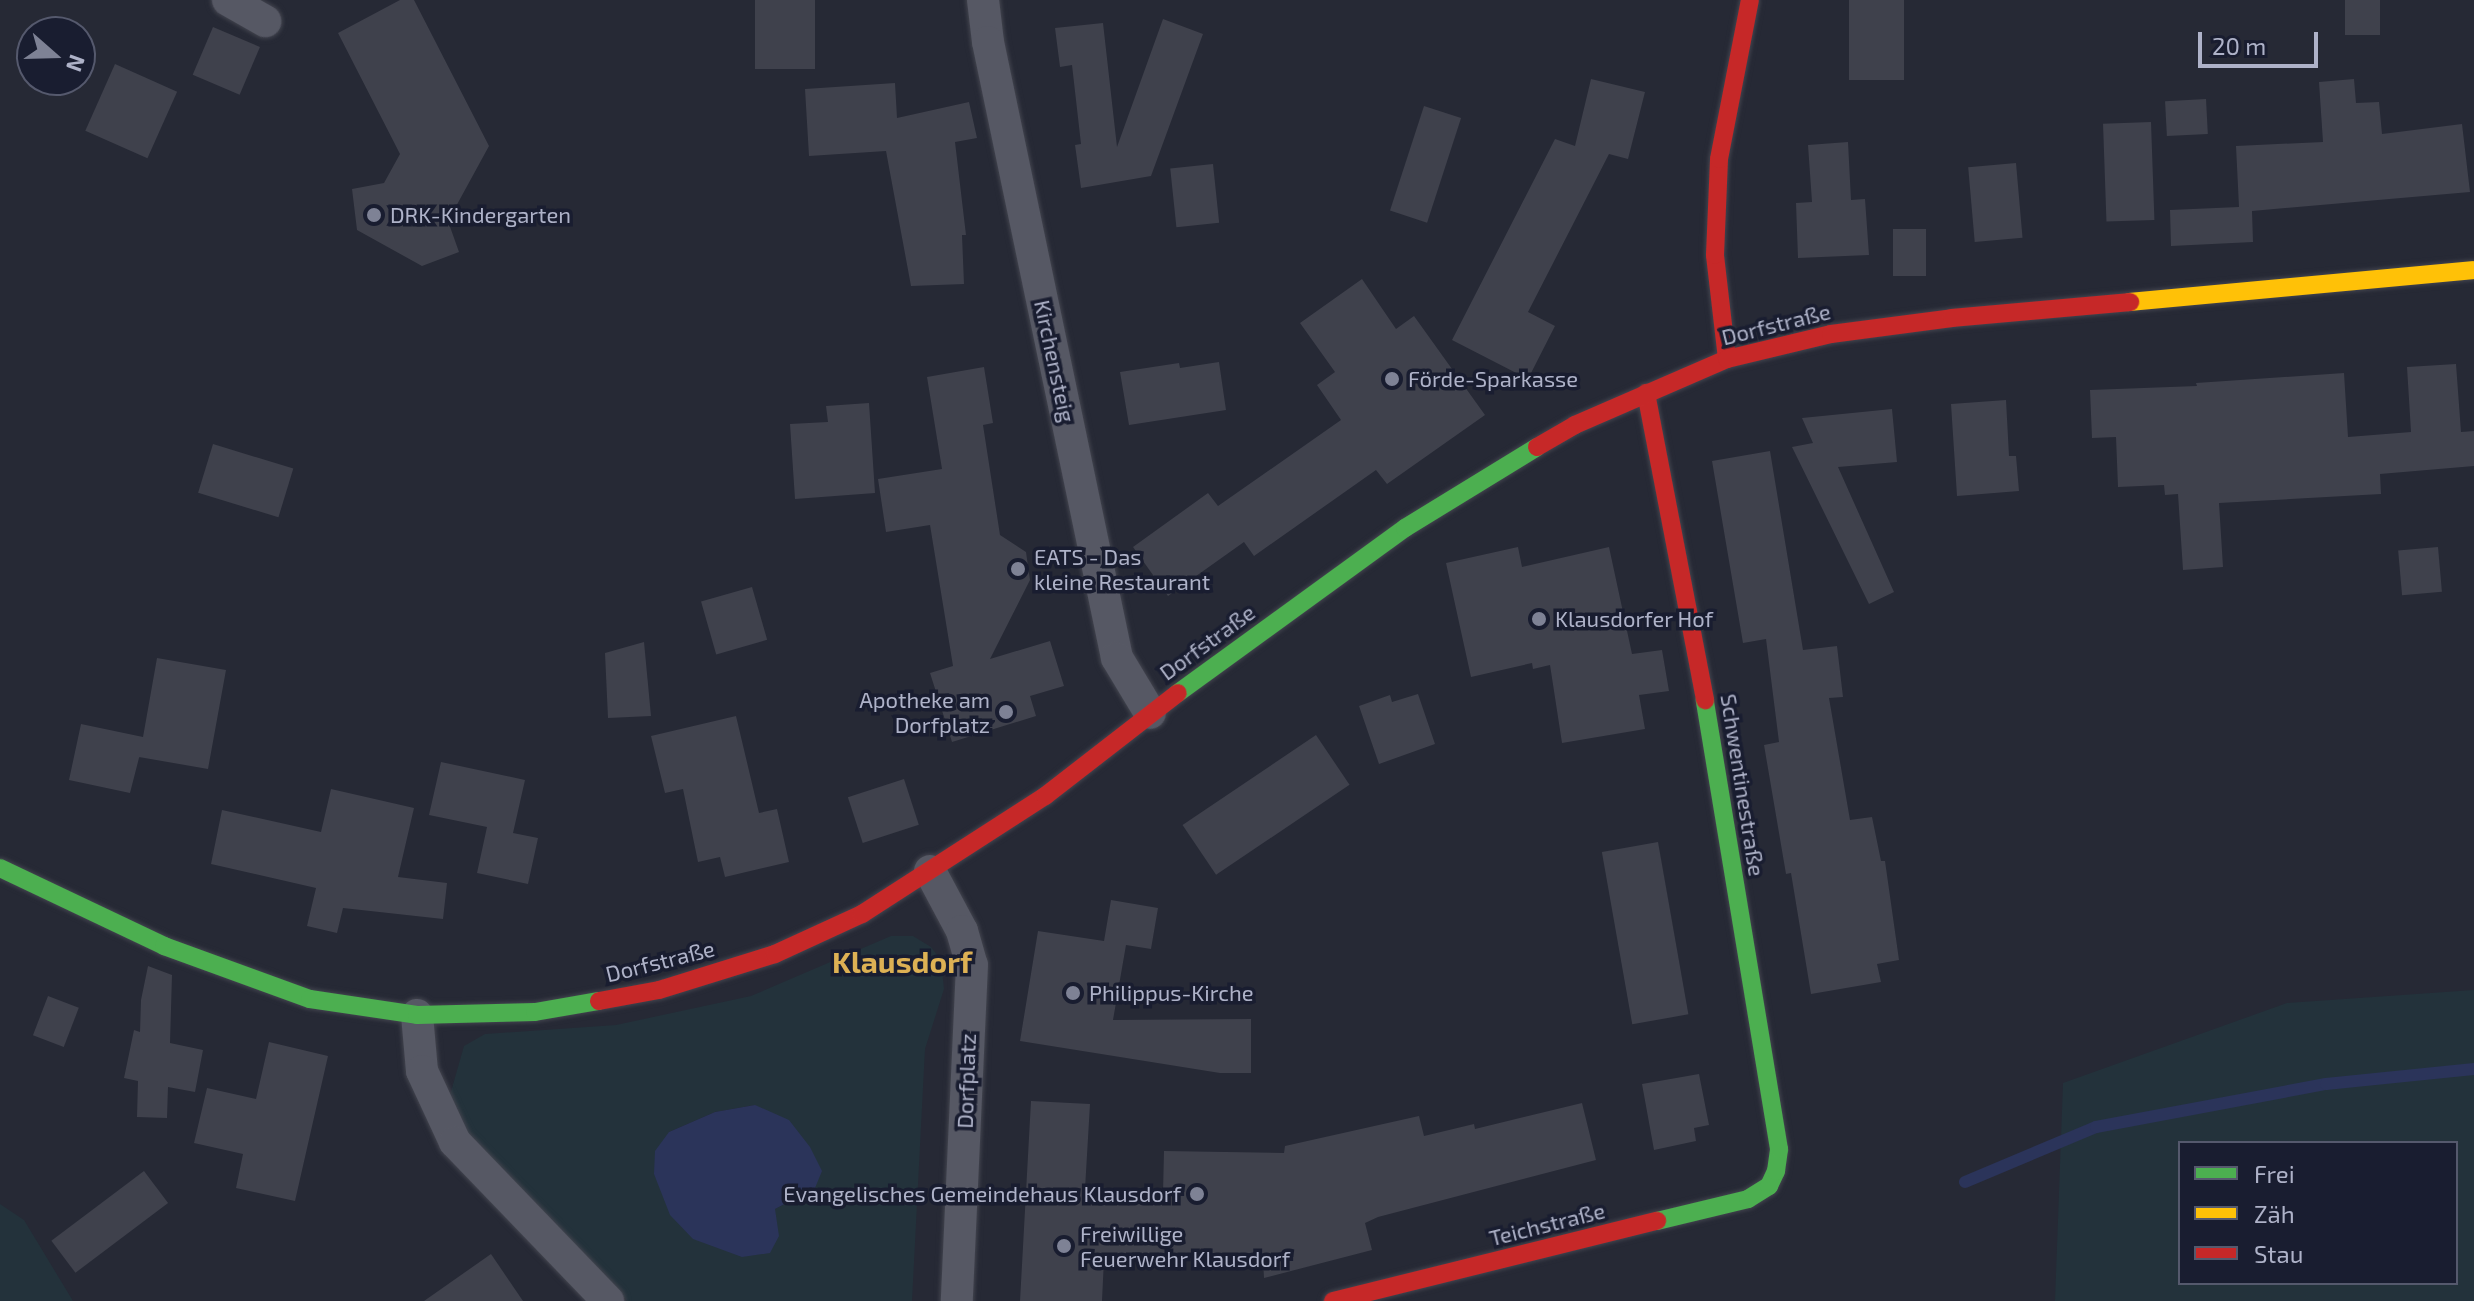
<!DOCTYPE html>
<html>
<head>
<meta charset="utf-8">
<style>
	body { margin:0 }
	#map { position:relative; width:2474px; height:1301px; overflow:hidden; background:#262935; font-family:"Exo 2",sans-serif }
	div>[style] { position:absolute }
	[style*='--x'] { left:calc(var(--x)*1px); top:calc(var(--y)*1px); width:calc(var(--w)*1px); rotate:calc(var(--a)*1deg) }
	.green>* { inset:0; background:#23323b }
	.water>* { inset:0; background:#2b345a }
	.stream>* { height:12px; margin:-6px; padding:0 6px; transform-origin:6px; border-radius:6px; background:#2b345a }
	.building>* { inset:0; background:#3f414c; transform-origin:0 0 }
	.roads { filter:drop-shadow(0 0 2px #42444e) drop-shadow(0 0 2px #42444e) }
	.street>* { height:32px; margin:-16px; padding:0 16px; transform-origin:16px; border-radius:16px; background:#565864 }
	.fast>* { height:18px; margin:-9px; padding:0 9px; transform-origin:9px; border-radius:9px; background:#4caf50 }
	.slow>* { height:18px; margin:-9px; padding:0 9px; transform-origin:9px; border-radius:9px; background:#ffc107 }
	.jam>* { height:18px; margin:-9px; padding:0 9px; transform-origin:9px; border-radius:9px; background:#c62828 }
	.dots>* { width:22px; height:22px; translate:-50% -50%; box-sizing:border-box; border:4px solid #191d30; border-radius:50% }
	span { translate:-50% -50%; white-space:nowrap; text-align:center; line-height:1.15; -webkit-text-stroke:7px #191d30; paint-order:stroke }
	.poi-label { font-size:22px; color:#aeb2c8 }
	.left { translate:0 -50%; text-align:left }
	.right { translate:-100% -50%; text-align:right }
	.street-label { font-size:22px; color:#aeb2c8 }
	.district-label { font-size:30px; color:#ddb154; font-weight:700 }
	.legend { position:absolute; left:2178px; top:1141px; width:280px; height:144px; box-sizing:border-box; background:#191d30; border:2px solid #55596d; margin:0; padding:10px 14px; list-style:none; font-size:24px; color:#aeb2c8 }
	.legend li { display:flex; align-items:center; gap:16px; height:40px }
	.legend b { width:40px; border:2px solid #55596d }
	.north { position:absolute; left:16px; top:16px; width:80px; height:80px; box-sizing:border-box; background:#191d30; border:2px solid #55596d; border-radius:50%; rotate:110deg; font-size:22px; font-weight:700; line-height:32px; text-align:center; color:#aeb2c8 }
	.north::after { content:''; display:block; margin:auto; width:28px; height:36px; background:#7e8295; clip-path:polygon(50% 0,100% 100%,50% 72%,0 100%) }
	.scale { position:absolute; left:2198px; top:32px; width:120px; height:36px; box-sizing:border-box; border:4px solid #aeb2c8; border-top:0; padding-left:10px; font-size:24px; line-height:28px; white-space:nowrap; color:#aeb2c8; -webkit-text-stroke:6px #191d30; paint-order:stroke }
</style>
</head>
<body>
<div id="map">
	<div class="green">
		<div style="clip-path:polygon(evenodd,891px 936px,913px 936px,931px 947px,941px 960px,944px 989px,925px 1049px,912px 1301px,627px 1301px,466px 1133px,450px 1095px,464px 1046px,485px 1034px,616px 1025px,751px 996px,891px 936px,755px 1105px,815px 1188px,775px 1209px,669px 1132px,715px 1112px,755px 1105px)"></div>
		<div style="clip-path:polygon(evenodd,2474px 990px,2474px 1301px,2055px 1301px,2063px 1083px,2287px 1003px,2474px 990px,2456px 1143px,2456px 1283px,2180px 1283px,2180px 1143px,2456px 1143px)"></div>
		<div style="clip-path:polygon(0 1204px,24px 1220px,73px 1301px,0 1301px)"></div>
	</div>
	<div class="water">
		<div style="clip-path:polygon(755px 1105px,789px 1120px,810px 1147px,822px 1171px,815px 1188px,775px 1209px,779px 1236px,770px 1253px,742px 1257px,693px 1239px,670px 1215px,654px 1174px,655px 1151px,669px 1132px,715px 1112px)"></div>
	</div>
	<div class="stream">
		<div style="--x:1965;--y:1182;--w:142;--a:-22.8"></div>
		<div style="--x:2096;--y:1127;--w:234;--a:-10.6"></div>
		<div style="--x:2326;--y:1084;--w:149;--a:-5.8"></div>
	</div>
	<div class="building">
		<div style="clip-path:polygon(400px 0,414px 0,489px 146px,448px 221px,459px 252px,422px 266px,357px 230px,352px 189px,384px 183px,400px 154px,338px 33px)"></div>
		<div style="left:755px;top:0;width:60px;height:69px"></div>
		<div style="left:1849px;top:0;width:55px;height:80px"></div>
		<div style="left:2345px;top:0;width:35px;height:35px"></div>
		<div style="clip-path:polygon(1163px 19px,1203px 34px,1151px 176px,1081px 188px,1075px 145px,1081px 144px,1072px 65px,1060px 67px,1055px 28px,1103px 23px,1117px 147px)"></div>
		<div style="left:213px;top:27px;width:51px;height:52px;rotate:23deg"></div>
		<div style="left:115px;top:64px;width:68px;height:73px;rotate:24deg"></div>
		<div style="clip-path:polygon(1591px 79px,1645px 92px,1628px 159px,1609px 154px,1528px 312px,1555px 326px,1528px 379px,1452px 340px,1555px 139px,1575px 146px)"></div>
		<div style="clip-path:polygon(2354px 79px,2356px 103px,2379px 102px,2382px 134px,2462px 124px,2470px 192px,2252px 211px,2253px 242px,2171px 246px,2170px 210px,2239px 207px,2236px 146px,2323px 142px,2319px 82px)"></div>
		<div style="clip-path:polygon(895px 83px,897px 118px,969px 102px,977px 138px,955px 142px,966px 235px,962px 235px,964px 284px,911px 286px,886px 151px,809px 156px,805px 89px)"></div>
		<div style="left:2206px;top:99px;width:35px;height:41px;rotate:87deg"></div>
		<div style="left:1424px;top:106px;width:39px;height:110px;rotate:18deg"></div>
		<div style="left:2151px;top:122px;width:98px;height:48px;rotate:88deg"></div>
		<div style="clip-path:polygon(1848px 142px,1851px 200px,1865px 199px,1869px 255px,1798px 258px,1796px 203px,1812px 202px,1808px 145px)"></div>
		<div style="left:2016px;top:163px;width:75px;height:48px;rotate:85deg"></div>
		<div style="left:1213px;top:164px;width:59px;height:43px;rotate:84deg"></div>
		<div style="left:1893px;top:229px;width:33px;height:47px"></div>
		<div style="clip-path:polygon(1362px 279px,1396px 329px,1414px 316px,1485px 415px,1387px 484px,1376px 470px,1254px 556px,1244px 542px,1168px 596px,1133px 547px,1208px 493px,1218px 506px,1341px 420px,1317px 385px,1335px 372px,1300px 323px)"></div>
		<div style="clip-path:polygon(1219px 362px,1226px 410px,1129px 425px,1120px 372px,1179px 363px,1180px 368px)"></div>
		<div style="clip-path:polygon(2456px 364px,2461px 432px,2474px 431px,2474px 466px,2380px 474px,2381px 494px,2219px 503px,2223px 567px,2183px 570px,2178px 494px,2165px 495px,2164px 485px,2118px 487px,2116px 437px,2092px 438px,2090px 390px,2197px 386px,2196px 383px,2344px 373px,2348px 437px,2411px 432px,2407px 367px)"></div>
		<div style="clip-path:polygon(984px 367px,993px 423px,983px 425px,1000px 535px,1026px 552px,1030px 580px,990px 659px,1050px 641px,1064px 686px,1030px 696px,1036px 716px,952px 742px,930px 673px,953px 666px,930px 525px,886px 532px,878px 479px,942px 469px,927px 377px)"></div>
		<div style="clip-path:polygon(2006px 400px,2009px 456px,2016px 456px,2019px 491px,1957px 496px,1951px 404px)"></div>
		<div style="clip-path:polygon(869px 403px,875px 493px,795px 499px,790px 424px,828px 422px,826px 406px)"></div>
		<div style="clip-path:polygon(1892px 409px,1897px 462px,1838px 467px,1894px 592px,1869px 604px,1792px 447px,1813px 443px,1802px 418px)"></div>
		<div style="left:213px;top:444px;width:84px;height:51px;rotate:17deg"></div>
		<div style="clip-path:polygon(1770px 451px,1803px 650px,1837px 646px,1843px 697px,1829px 698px,1850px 820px,1872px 817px,1881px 861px,1885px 861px,1899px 960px,1877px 964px,1881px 982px,1811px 994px,1791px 873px,1786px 874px,1764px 745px,1779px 742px,1766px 639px,1743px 643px,1712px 461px)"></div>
		<div style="clip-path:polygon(1518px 547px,1522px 567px,1609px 547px,1632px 654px,1662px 650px,1669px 691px,1639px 695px,1645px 729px,1562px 743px,1550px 665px,1533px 669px,1532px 663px,1471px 677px,1446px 563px)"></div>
		<div style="left:2438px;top:547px;width:45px;height:40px;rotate:85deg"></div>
		<div style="left:752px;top:587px;width:55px;height:53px;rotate:74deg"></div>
		<div style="clip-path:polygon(644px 642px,651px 716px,608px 718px,605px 653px)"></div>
		<div style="clip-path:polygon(157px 658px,226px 670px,208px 769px,139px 757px,140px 754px,130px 793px,69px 780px,81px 724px,143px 737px)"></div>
		<div style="clip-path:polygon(1418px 694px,1435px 744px,1379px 764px,1359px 706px,1390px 695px,1392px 702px)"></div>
		<div style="clip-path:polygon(736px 716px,759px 813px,777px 809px,789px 862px,725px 877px,720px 857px,698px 862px,683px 789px,665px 793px,651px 736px)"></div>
		<div style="left:1316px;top:735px;width:60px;height:161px;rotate:56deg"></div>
		<div style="clip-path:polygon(441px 762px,525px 780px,513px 833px,508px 832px,538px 838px,528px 884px,477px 873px,487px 827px,429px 815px)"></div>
		<div style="left:904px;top:779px;width:48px;height:59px;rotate:72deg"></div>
		<div style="clip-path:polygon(331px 789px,414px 808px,398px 877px,447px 883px,443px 919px,343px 908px,337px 933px,307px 926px,316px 888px,211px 864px,222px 810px,321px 832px)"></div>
		<div style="left:1658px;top:842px;width:175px;height:57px;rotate:80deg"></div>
		<div style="clip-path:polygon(1111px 900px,1158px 908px,1151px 949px,1126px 945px,1113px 1020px,1251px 1019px,1251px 1073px,1220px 1073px,1020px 1041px,1038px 931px,1104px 941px)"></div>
		<div style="clip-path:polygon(148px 966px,172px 975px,170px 1043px,203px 1050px,195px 1092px,168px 1087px,167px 1118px,137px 1117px,138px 1081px,124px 1078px,134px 1030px,140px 1032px,141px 1000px)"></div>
		<div style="left:48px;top:996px;width:33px;height:42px;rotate:21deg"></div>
		<div style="clip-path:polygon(269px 1042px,328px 1056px,295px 1201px,236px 1188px,243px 1154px,194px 1143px,207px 1088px,256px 1099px)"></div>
		<div style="clip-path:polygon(1699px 1074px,1709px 1125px,1694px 1128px,1696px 1141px,1654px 1150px,1642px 1084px)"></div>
		<div style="clip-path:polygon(1031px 1101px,1090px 1104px,1085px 1189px,1163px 1193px,1164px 1151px,1284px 1153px,1285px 1146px,1419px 1116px,1424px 1136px,1474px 1124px,1475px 1129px,1582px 1103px,1596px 1160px,1378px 1217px,1365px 1223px,1372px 1250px,1264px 1278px,1263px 1260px,1104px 1259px,1102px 1301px,1020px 1301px)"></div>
		<div style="left:144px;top:1171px;width:40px;height:116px;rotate:53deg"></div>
		<div style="clip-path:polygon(491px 1254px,523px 1301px,424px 1301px)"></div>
	</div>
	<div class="roads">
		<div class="street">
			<div style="--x:228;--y:0;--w:43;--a:29.6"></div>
			<div style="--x:983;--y:0;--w:42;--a:83.2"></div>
			<div style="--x:988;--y:42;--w:629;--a:78.17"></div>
			<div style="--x:1117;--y:658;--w:64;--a:59"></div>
			<div style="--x:930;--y:871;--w:68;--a:61.9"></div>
			<div style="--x:962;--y:931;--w:35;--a:74"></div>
			<div style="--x:972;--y:965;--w:336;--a:92.6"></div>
			<div style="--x:417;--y:1015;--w:56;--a:84.9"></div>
			<div style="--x:422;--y:1071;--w:78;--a:65.1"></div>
			<div style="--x:455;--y:1142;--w:221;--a:46.1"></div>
		</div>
		<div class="fast">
			<div style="--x:1178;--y:693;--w:281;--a:-36"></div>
			<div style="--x:1405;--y:528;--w:155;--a:-31.5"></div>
			<div style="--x:0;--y:868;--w:182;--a:25.4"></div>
			<div style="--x:164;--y:946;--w:155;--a:20"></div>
			<div style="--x:310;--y:999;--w:108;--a:8.5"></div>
			<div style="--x:417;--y:1015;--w:118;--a:-1.5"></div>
			<div style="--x:535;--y:1012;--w:65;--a:-9.8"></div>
			<div style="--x:1657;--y:1221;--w:94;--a:-13.6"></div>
			<div style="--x:1748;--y:1199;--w:25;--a:-32"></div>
			<div style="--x:1769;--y:1186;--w:17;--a:-65"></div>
			<div style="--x:1776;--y:1171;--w:22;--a:-82"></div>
			<div style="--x:1779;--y:1149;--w:455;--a:-99.4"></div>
		</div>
		<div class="slow">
			<div style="--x:2130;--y:302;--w:345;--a:-5.3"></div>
		</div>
		<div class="jam">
			<div style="--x:1727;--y:359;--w:105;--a:-96.6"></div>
			<div style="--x:1715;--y:255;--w:96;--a:-87.6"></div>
			<div style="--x:1719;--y:159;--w:162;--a:-79"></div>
			<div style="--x:1646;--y:393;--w:313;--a:79.1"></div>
			<div style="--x:1537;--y:447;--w:44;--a:-30.1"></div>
			<div style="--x:1575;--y:425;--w:166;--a:-23.5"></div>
			<div style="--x:1727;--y:359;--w:107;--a:-13.5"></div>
			<div style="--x:1831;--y:334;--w:122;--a:-7.5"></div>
			<div style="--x:1952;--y:318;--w:179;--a:-5.1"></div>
			<div style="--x:599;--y:1001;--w:61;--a:-10.4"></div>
			<div style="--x:659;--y:990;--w:121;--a:-17.2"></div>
			<div style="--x:775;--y:954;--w:96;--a:-24.7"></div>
			<div style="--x:862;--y:914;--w:218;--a:-32.8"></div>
			<div style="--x:1045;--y:796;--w:168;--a:-37.8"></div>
			<div style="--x:1333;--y:1301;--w:334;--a:-13.9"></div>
		</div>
	</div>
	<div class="dots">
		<div style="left:374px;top:215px;background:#7e8295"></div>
		<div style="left:1392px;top:379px;background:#7e8295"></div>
		<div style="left:1018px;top:569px;background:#7e8295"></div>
		<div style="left:1539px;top:619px;background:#7e8295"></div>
		<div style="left:1006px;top:712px;background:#7e8295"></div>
		<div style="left:1073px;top:993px;background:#7e8295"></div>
		<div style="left:1197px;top:1194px;background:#7e8295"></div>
		<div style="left:1064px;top:1246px;background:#7e8295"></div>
	</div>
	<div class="poi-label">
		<span class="left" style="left:390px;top:215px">DRK-Kindergarten</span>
		<span class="left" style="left:1408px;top:379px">Förde-Sparkasse</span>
		<span class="left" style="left:1034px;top:569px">EATS - Das<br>kleine Restaurant</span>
		<span class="left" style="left:1555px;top:619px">Klausdorfer Hof</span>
		<span class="right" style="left:990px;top:712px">Apotheke am<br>Dorfplatz</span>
		<span class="left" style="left:1089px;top:993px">Philippus-Kirche</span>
		<span class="right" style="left:1181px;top:1194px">Evangelisches Gemeindehaus Klausdorf</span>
		<span class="left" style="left:1080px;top:1246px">Freiwillige<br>Feuerwehr Klausdorf</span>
	</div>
	<div class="street-label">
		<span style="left:1776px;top:324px;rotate:-14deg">Dorfstraße</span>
		<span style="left:1055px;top:361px;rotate:78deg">Kirchensteig</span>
		<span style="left:1207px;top:642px;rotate:-36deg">Dorfstraße</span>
		<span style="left:1743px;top:785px;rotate:81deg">Schwentinestraße</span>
		<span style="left:660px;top:961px;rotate:-14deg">Dorfstraße</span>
		<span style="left:966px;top:1081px;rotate:-88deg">Dorfplatz</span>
		<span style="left:1547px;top:1224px;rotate:-14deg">Teichstraße</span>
	</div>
	<div class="district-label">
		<span style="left:902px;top:961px">Klausdorf</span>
	</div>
	<ul class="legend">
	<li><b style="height:10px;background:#4caf50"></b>Frei</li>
	<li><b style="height:10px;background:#ffc107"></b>Zäh</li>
	<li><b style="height:10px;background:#c62828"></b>Stau</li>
	</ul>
	<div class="north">N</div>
	<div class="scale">20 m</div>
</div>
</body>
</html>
